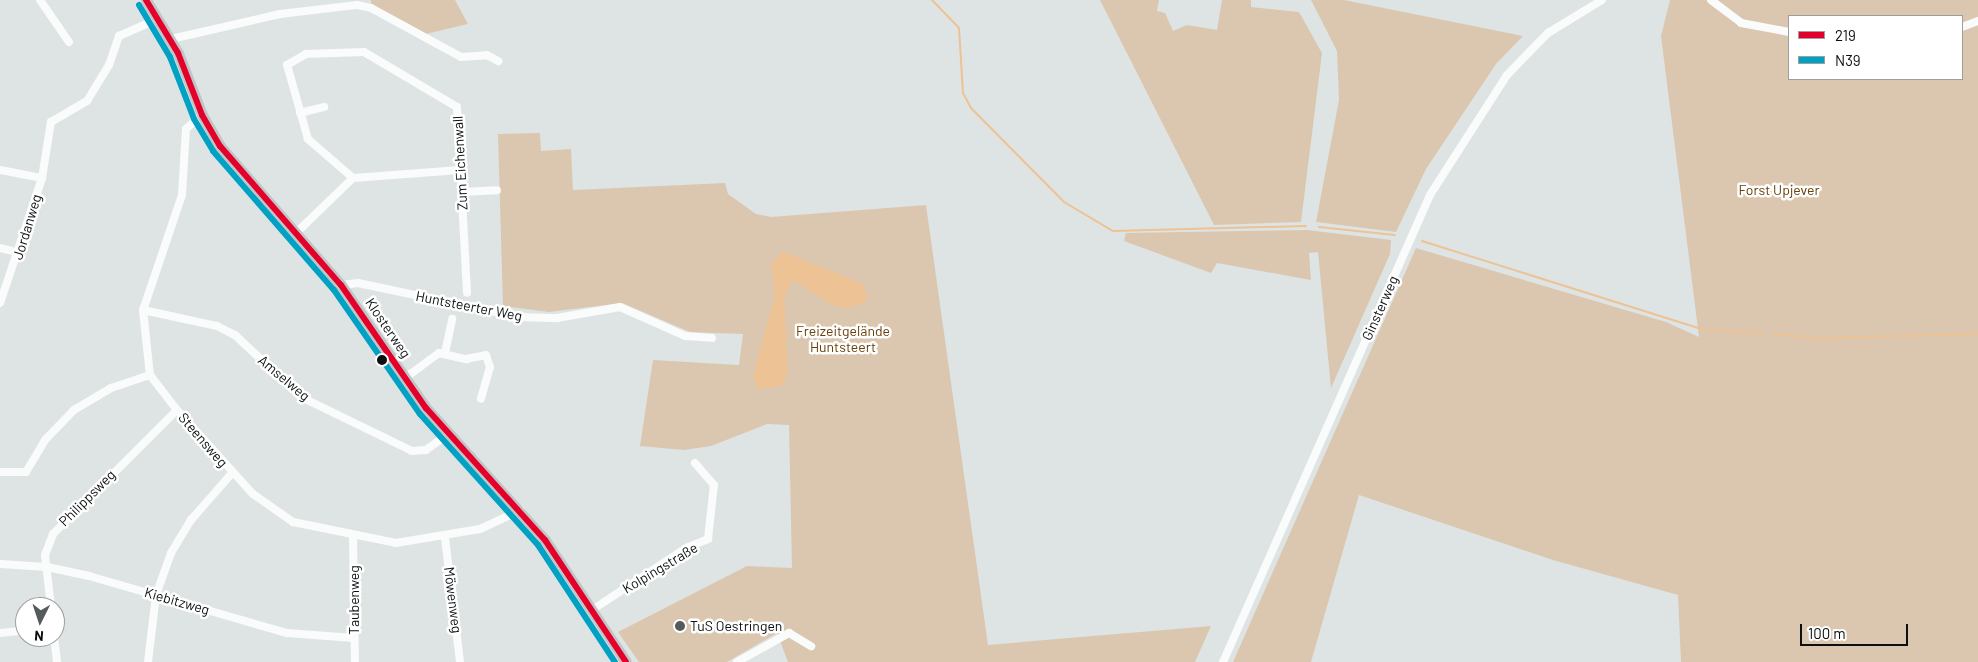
<!DOCTYPE html>
<html>
<head>
<meta charset="utf-8">
<style>
	body { margin:0 }
	#map { position:relative; width:1978px; height:662px; overflow:hidden; background:#dee4e4; font-family:Barlow,sans-serif }
	div>[style] { position:absolute }
	[style*='--x'] { left:calc(var(--x)*1px); top:calc(var(--y)*1px); width:calc(var(--w)*1px); rotate:calc(var(--a)*1deg) }
	.green>* { inset:0; background:#dbc7af }
	.water>* { inset:0; background:#edc294 }
	.stream>* { height:2px; margin:-1px; padding:0 1px; transform-origin:1px; border-radius:1px; background:#edc294 }
	.street>* { height:8px; margin:-4px; padding:0 4px; transform-origin:4px; border-radius:4px; background:#fafbfb }
	.secondary>* { height:11px; margin:-5.5px; padding:0 5.5px; transform-origin:5.5px; border-radius:5.5px; background:#c0c5c5 }
	.bus-1>* { height:6px; margin:-3px; padding:0 3px; transform-origin:3px; border-radius:3px; background:#e4002b }
	.bus-2>* { height:6px; margin:-3px; padding:0 3px; transform-origin:3px; border-radius:3px; background:#01a1c4 }
	.dots>* { width:14px; height:14px; translate:-50% -50%; box-sizing:border-box; border:2px solid #fff; border-radius:50% }
	span { translate:-50% -50%; white-space:nowrap; text-align:center; line-height:1.15; -webkit-text-stroke:5px #fff; paint-order:stroke }
	.street-label { font-size:14px; color:#0b0f0f }
	.park-label { font-size:14px; color:#69400a }
	.poi-label { font-size:14px; color:#0b0f0f }
	.left { translate:0 -50%; text-align:left }
	.legend { position:absolute; left:1788px; top:15px; width:175px; height:65px; box-sizing:border-box; background:#fff; border:1px solid #9d9f9f; margin:0; padding:6px 9px; list-style:none; font-size:15px; color:#0b0f0f }
	.legend li { display:flex; align-items:center; gap:10px; height:25px }
	.legend b { width:25px; border:1px solid #9d9f9f }
	.north { position:absolute; left:15px; top:597px; width:50px; height:50px; box-sizing:border-box; background:#fff; border:1px solid #9d9f9f; border-radius:50%; rotate:184deg; font-size:14px; font-weight:700; line-height:20px; text-align:center; color:#0b0f0f }
	.north::after { content:''; display:block; margin:auto; width:18px; height:22px; background:#555a5a; clip-path:polygon(50% 0,100% 100%,50% 72%,0 100%) }
	.scale { position:absolute; left:1800px; top:624px; width:108px; height:22px; box-sizing:border-box; border:2px solid #0b0f0f; border-top:0; padding-left:6px; font-size:15px; line-height:18px; white-space:nowrap; color:#0b0f0f; -webkit-text-stroke:4px #fff; paint-order:stroke }
</style>
</head>
<body>
<div id="map">
	<div class="green">
		<div style="clip-path:polygon(371px 0,455px 0,468px 24px,421px 35px,371px 8px)"></div>
		<div style="clip-path:polygon(1100px 0,1159px 0,1157px 11px,1165px 13px,1173px 31px,1187px 25px,1217px 30px,1222px 0,1251px 0,1251px 7px,1299px 12px,1322px 53px,1301px 222px,1214px 225px)"></div>
		<div style="clip-path:polygon(1311px 0,1344px 0,1523px 36px,1496px 64px,1426px 169px,1396px 232px,1316px 222px,1339px 100px,1337px 51px)"></div>
		<div style="clip-path:polygon(evenodd,1670px 0,1978px 0,1978px 662px,1681px 662px,1678px 595px,1553px 560px,1359px 495px,1311px 662px,1233px 662px,1416px 248px,1666px 322px,1699px 337px,1661px 36px,1670px 0,1789px 16px,1962px 16px,1962px 79px,1789px 79px,1789px 16px)"></div>
		<div style="clip-path:polygon(540px 133px,541px 151px,571px 149px,573px 190px,725px 183px,728px 194px,756px 214px,771px 217px,926px 205px,988px 645px,1211px 626px,1195px 662px,788px 662px,777px 633px,727px 662px,639px 662px,618px 632px,747px 566px,792px 568px,789px 425px,767px 424px,711px 446px,684px 450px,640px 446px,653px 360px,739px 365px,743px 334px,690px 332px,622px 303px,549px 312px,503px 306px,498px 134px)"></div>
		<div style="clip-path:polygon(1307px 230px,1391px 240px,1390px 254px,1331px 388px,1318px 252px,1309px 253px,1311px 280px,1217px 263px,1211px 273px,1124px 241px,1126px 233px)"></div>
	</div>
	<div class="water">
		<div style="clip-path:polygon(782px 251px,863px 284px,868px 300px,850px 308px,834px 306px,793px 280px,784px 298px,788px 374px,781px 386px,758px 389px,753px 376px,775px 295px,771px 264px)"></div>
	</div>
	<div class="stream">
		<div style="--x:932;--y:0;--w:39;--a:46"></div>
		<div style="--x:959;--y:28;--w:65;--a:86.5"></div>
		<div style="--x:963;--y:93;--w:17;--a:62"></div>
		<div style="--x:971;--y:108;--w:132;--a:45.3"></div>
		<div style="--x:1064;--y:202;--w:57;--a:30.6"></div>
		<div style="--x:1113;--y:231;--w:193;--a:-1.5"></div>
		<div style="--x:1319;--y:227;--w:76;--a:6"></div>
		<div style="--x:1422;--y:241;--w:297;--a:17.5"></div>
		<div style="--x:1705;--y:330;--w:57;--a:3"></div>
		<div style="--x:1772;--y:334;--w:47;--a:4.9"></div>
		<div style="--x:1819;--y:338;--w:159;--a:-1.4"></div>
	</div>
	<div class="street">
		<div style="--x:40;--y:0;--w:51;--a:55.4"></div>
		<div style="--x:1711;--y:0;--w:38;--a:37"></div>
		<div style="--x:1741;--y:23;--w:49;--a:10.6"></div>
		<div style="--x:1962;--y:27;--w:17;--a:-21"></div>
		<div style="--x:171;--y:39;--w:112;--a:-12.9"></div>
		<div style="--x:280;--y:14;--w:78;--a:-6.7"></div>
		<div style="--x:357;--y:5;--w:14;--a:12"></div>
		<div style="--x:371;--y:8;--w:102;--a:28.6"></div>
		<div style="--x:461;--y:57;--w:26;--a:-4"></div>
		<div style="--x:487;--y:55;--w:13;--a:29"></div>
		<div style="--x:300;--y:113;--w:25;--a:-14"></div>
		<div style="--x:202;--y:115;--w:21;--a:139"></div>
		<div style="--x:186;--y:129;--w:66;--a:93.5"></div>
		<div style="--x:182;--y:195;--w:121;--a:108.7"></div>
		<div style="--x:143;--y:310;--w:65;--a:83.9"></div>
		<div style="--x:150;--y:375;--w:44;--a:52.4"></div>
		<div style="--x:177;--y:410;--w:113;--a:47.9"></div>
		<div style="--x:253;--y:494;--w:49;--a:35"></div>
		<div style="--x:293;--y:522;--w:105;--a:11.5"></div>
		<div style="--x:396;--y:543;--w:85;--a:-9.5"></div>
		<div style="--x:480;--y:529;--w:45;--a:-24.9"></div>
		<div style="--x:0;--y:170;--w:43;--a:10.8"></div>
		<div style="--x:353;--y:178;--w:107;--a:-4.3"></div>
		<div style="--x:462;--y:192;--w:35;--a:-3"></div>
		<div style="--x:296;--y:233;--w:79;--a:-44"></div>
		<div style="--x:353;--y:178;--w:60;--a:-139.1"></div>
		<div style="--x:308;--y:139;--w:77;--a:-105.8"></div>
		<div style="--x:287;--y:65;--w:22;--a:-30"></div>
		<div style="--x:306;--y:54;--w:58;--a:-2"></div>
		<div style="--x:364;--y:52;--w:108;--a:30.6"></div>
		<div style="--x:457;--y:107;--w:186;--a:86.9"></div>
		<div style="--x:0;--y:248;--w:21;--a:14"></div>
		<div style="--x:341;--y:285;--w:17;--a:-7"></div>
		<div style="--x:358;--y:283;--w:165;--a:11.9"></div>
		<div style="--x:519;--y:317;--w:38;--a:2"></div>
		<div style="--x:557;--y:318;--w:64;--a:-9.9"></div>
		<div style="--x:620;--y:307;--w:71;--a:24"></div>
		<div style="--x:685;--y:336;--w:27;--a:4"></div>
		<div style="--x:0;--y:303;--w:132;--a:-71.4"></div>
		<div style="--x:42;--y:178;--w:57;--a:-80.9"></div>
		<div style="--x:51;--y:122;--w:42;--a:-30.3"></div>
		<div style="--x:87;--y:101;--w:42;--a:-58.6"></div>
		<div style="--x:109;--y:65;--w:31;--a:-71"></div>
		<div style="--x:119;--y:36;--w:43;--a:-23.6"></div>
		<div style="--x:143;--y:310;--w:76;--a:12.2"></div>
		<div style="--x:217;--y:326;--w:20;--a:27"></div>
		<div style="--x:235;--y:335;--w:91;--a:43.2"></div>
		<div style="--x:301;--y:397;--w:123;--a:25.9"></div>
		<div style="--x:412;--y:451;--w:14;--a:-4"></div>
		<div style="--x:426;--y:450;--w:29;--a:-36"></div>
		<div style="--x:445;--y:353;--w:35;--a:-78"></div>
		<div style="--x:405;--y:378;--w:42;--a:-36.3"></div>
		<div style="--x:439;--y:353;--w:28;--a:13"></div>
		<div style="--x:466;--y:359;--w:20;--a:-11"></div>
		<div style="--x:486;--y:355;--w:13;--a:72"></div>
		<div style="--x:490;--y:367;--w:33;--a:106"></div>
		<div style="--x:0;--y:472;--w:26;--a:0"></div>
		<div style="--x:26;--y:472;--w:37;--a:-59"></div>
		<div style="--x:45;--y:440;--w:42;--a:-46"></div>
		<div style="--x:74;--y:410;--w:43;--a:-30.7"></div>
		<div style="--x:111;--y:388;--w:41;--a:-18.4"></div>
		<div style="--x:353;--y:537;--w:125;--a:89.1"></div>
		<div style="--x:445;--y:538;--w:125;--a:83.1"></div>
		<div style="--x:0;--y:564;--w:47;--a:3.7"></div>
		<div style="--x:47;--y:567;--w:43;--a:12.1"></div>
		<div style="--x:89;--y:576;--w:206;--a:16.1"></div>
		<div style="--x:287;--y:633;--w:67;--a:4.3"></div>
		<div style="--x:51;--y:607;--w:52;--a:-96.6"></div>
		<div style="--x:45;--y:555;--w:22;--a:-69"></div>
		<div style="--x:53;--y:534;--w:175;--a:-45"></div>
		<div style="--x:592;--y:610;--w:113;--a:-33.4"></div>
		<div style="--x:686;--y:548;--w:24;--a:-22"></div>
		<div style="--x:708;--y:539;--w:54;--a:-83.7"></div>
		<div style="--x:714;--y:485;--w:29;--a:-131"></div>
		<div style="--x:0;--y:633;--w:19;--a:-6"></div>
		<div style="--x:54;--y:637;--w:25;--a:83"></div>
		<div style="--x:148;--y:662;--w:67;--a:-83.2"></div>
		<div style="--x:156;--y:595;--w:45;--a:-70.3"></div>
		<div style="--x:171;--y:553;--w:39;--a:-59"></div>
		<div style="--x:191;--y:520;--w:62;--a:-48.9"></div>
		<div style="--x:737;--y:662;--w:60;--a:-29.1"></div>
		<div style="--x:789;--y:633;--w:26;--a:31"></div>
		<div style="--x:1223;--y:662;--w:511;--a:-66.09"></div>
		<div style="--x:1430;--y:195;--w:143;--a:-57.3"></div>
		<div style="--x:1507;--y:75;--w:59;--a:-45.7"></div>
		<div style="--x:1548;--y:33;--w:63;--a:-31.4"></div>
	</div>
	<div class="secondary">
		<div style="--x:146;--y:0;--w:62;--a:58.9"></div>
		<div style="--x:178;--y:53;--w:66;--a:68.8"></div>
		<div style="--x:202;--y:115;--w:36;--a:60"></div>
		<div style="--x:220;--y:146;--w:184;--a:49"></div>
		<div style="--x:341;--y:285;--w:150;--a:55.4"></div>
		<div style="--x:426;--y:408;--w:178;--a:48"></div>
		<div style="--x:545;--y:540;--w:146;--a:56.4"></div>
	</div>
	<div class="bus-1">
		<div style="--x:146;--y:0;--w:62;--a:58.9"></div>
		<div style="--x:178;--y:53;--w:66;--a:68.8"></div>
		<div style="--x:202;--y:115;--w:36;--a:60"></div>
		<div style="--x:220;--y:146;--w:184;--a:49"></div>
		<div style="--x:341;--y:285;--w:150;--a:55.4"></div>
		<div style="--x:426;--y:408;--w:178;--a:48"></div>
		<div style="--x:545;--y:540;--w:146;--a:56.4"></div>
	</div>
	<div class="bus-2">
		<div style="--x:139;--y:5;--w:61;--a:59.2"></div>
		<div style="--x:170;--y:57;--w:66;--a:68.8"></div>
		<div style="--x:194;--y:119;--w:37;--a:59"></div>
		<div style="--x:213;--y:151;--w:184;--a:49"></div>
		<div style="--x:334;--y:290;--w:151;--a:55.3"></div>
		<div style="--x:420;--y:414;--w:176;--a:48"></div>
		<div style="--x:538;--y:545;--w:140;--a:56.7"></div>
	</div>
	<div class="dots">
		<div style="left:382px;top:360px;background:#0b0f0f"></div>
		<div style="left:680px;top:626px;background:#555a5a"></div>
	</div>
	<div class="street-label">
		<span style="left:460px;top:163px;rotate:-93deg">Zum Eichenwall</span>
		<span style="left:27px;top:227px;rotate:-73deg">Jordanweg</span>
		<span style="left:469px;top:306px;rotate:11deg">Huntsteerter Weg</span>
		<span style="left:1380px;top:308px;rotate:-66deg">Ginsterweg</span>
		<span style="left:388px;top:328px;rotate:56deg">Klosterweg</span>
		<span style="left:284px;top:378px;rotate:40deg">Amselweg</span>
		<span style="left:203px;top:440px;rotate:49deg">Steensweg</span>
		<span style="left:87px;top:498px;rotate:-45deg">Philippsweg</span>
		<span style="left:660px;top:568px;rotate:-31deg">Kolpingstraße</span>
		<span style="left:354px;top:600px;rotate:-90deg">Taubenweg</span>
		<span style="left:453px;top:600px;rotate:83deg">Möwenweg</span>
		<span style="left:177px;top:601px;rotate:16deg">Kiebitzweg</span>
	</div>
	<div class="park-label">
		<span style="left:1779px;top:190px">Forst Upjever</span>
		<span style="left:843px;top:339px">Freizeitgelände<br>Huntsteert</span>
	</div>
	<div class="poi-label">
		<span class="left" style="left:690px;top:626px">TuS Oestringen</span>
	</div>
	<ul class="legend">
	<li><b style="height:6px;background:#e4002b"></b>219</li>
	<li><b style="height:6px;background:#01a1c4"></b>N39</li>
	</ul>
	<div class="north">N</div>
	<div class="scale">100 m</div>
</div>
</body>
</html>
